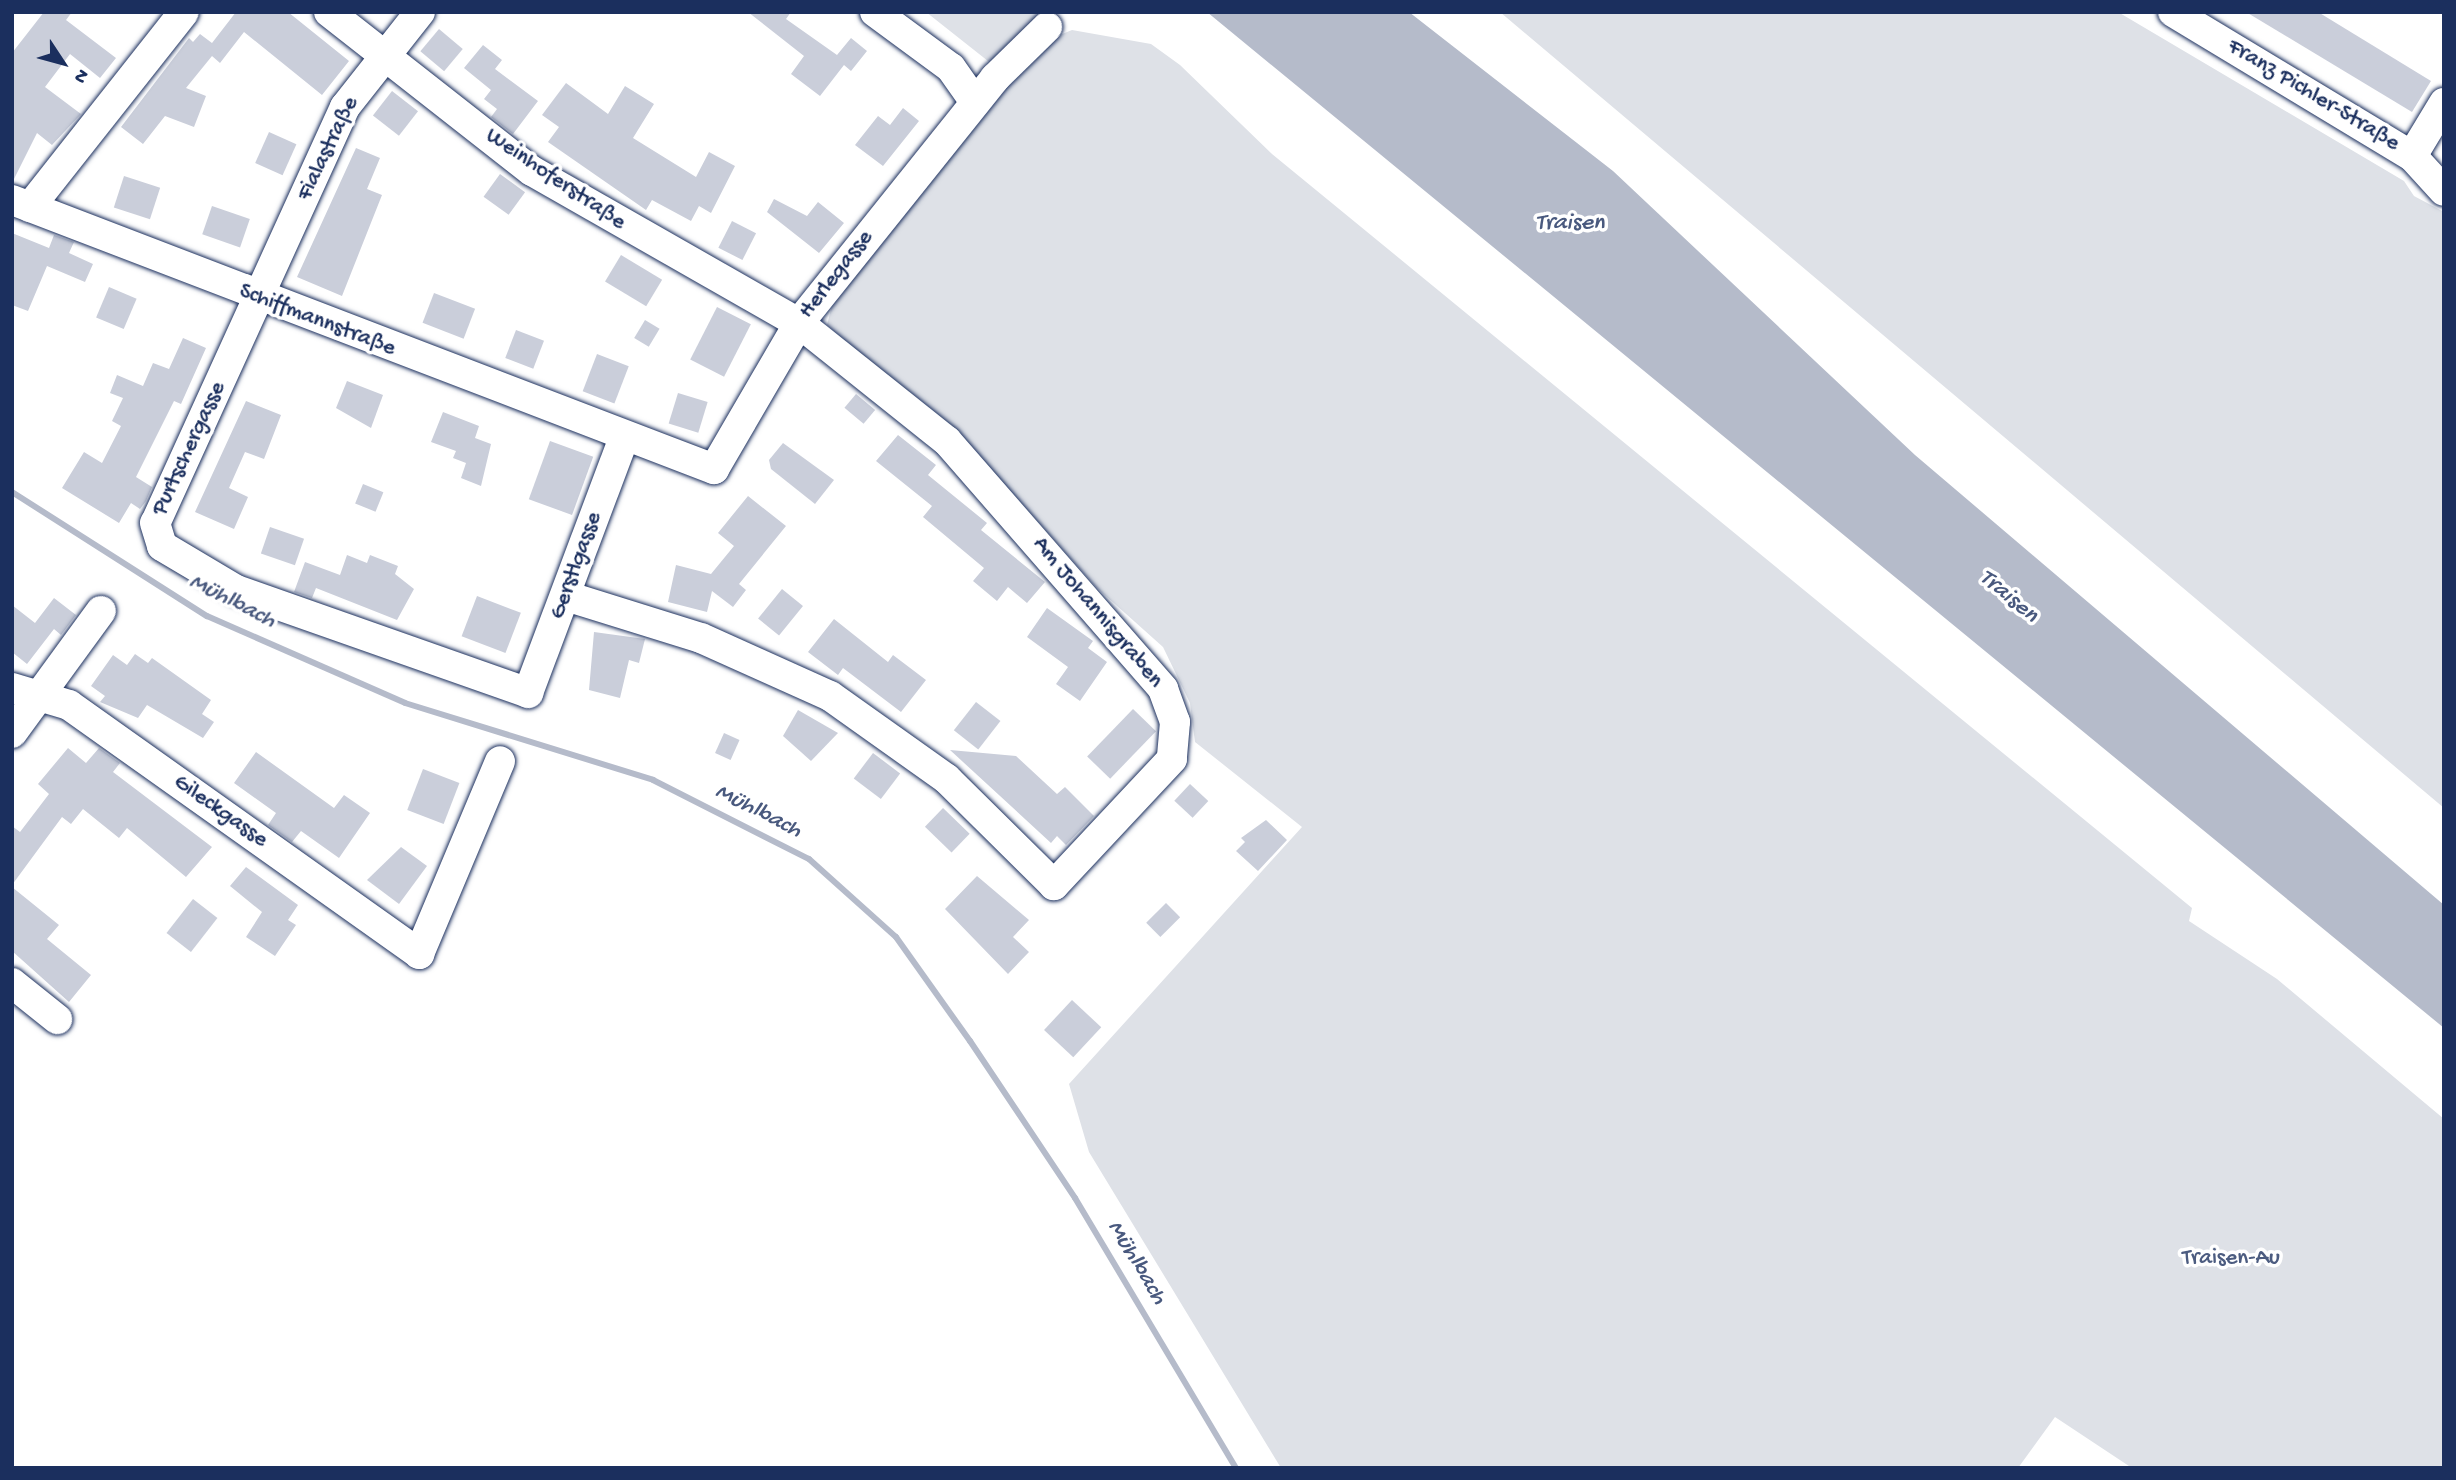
<!DOCTYPE html>
<html>
<head>
<meta charset="utf-8">
<style>
	body { margin:0 }
	#map { position:relative; width:2456px; height:1480px; overflow:hidden; background:#fff; font-family:"Gochi Hand",sans-serif }
	div>[style] { position:absolute }
	[style*='--x'] { left:calc(var(--x)*1px); top:calc(var(--y)*1px); width:calc(var(--w)*1px); rotate:calc(var(--a)*1deg) }
	.green>* { inset:0; background:#dee1e7 }
	.water>* { inset:0; background:#b5bbca }
	.stream>* { height:6px; margin:-3px; padding:0 3px; transform-origin:3px; border-radius:3px; background:#b5bbca }
	.building>* { inset:0; background:#caceda; transform-origin:0 0 }
	.roads { filter:drop-shadow(0 0 2px #1b2f5e) drop-shadow(0 0 2px #1b2f5e) }
	.minor>* { height:30px; margin:-15px; padding:0 15px; transform-origin:15px; border-radius:15px; background:#fff }
	span { translate:-50% -50%; white-space:nowrap; text-align:center; line-height:1.15; -webkit-text-stroke:7px #fff; paint-order:stroke }
	.street-label { font-size:23px; color:#1b2f5e }
	.park-label { font-size:23px; color:#4c5c80 }
	.water-label { font-size:24px; color:#49597e; font-style:italic }
	.frame { position:absolute; inset:0; border:14px solid #1b2f5e; pointer-events:none }
	.north { position:absolute; left:28px; top:28px; width:70px; height:70px; -webkit-text-stroke:5px #fff; paint-order:stroke; rotate:126deg; font-size:19px; font-weight:700; line-height:28px; text-align:center; color:#1b2f5e }
	.north::after { content:''; display:block; margin:auto; width:24px; height:32px; background:#1b2f5e; clip-path:polygon(50% 0,100% 100%,50% 72%,0 100%) }
</style>
</head>
<body>
<div id="map">
	<div class="green">
		<div style="clip-path:polygon(926px 12px,1061px 12px,1039px 20px,993px 65px)"></div>
		<div style="clip-path:polygon(1500px 12px,2118px 12px,2404px 181px,2414px 196px,2444px 212px,2444px 808px)"></div>
		<div style="clip-path:polygon(1072px 30px,1151px 44px,1180px 65px,1272px 154px,2192px 908px,2189px 921px,2277px 979px,2444px 1119px,2444px 1468px,2132px 1468px,2055px 1417px,2018px 1468px,1281px 1468px,1089px 1152px,1069px 1084px,1302px 827px,1195px 742px,1190px 703px,1163px 647px,1097px 588px,1009px 489px,827px 325px,835px 294px,1040px 43px)"></div>
	</div>
	<div class="water">
		<div style="clip-path:polygon(1207px 12px,1409px 12px,1613px 171px,1915px 455px,2444px 905px,2444px 1028px)"></div>
	</div>
	<div class="stream">
		<div style="--x:12;--y:492;--w:231;--a:32.5"></div>
		<div style="--x:207;--y:616;--w:216;--a:23.7"></div>
		<div style="--x:405;--y:703;--w:260;--a:17.2"></div>
		<div style="--x:653;--y:780;--w:175;--a:26.9"></div>
		<div style="--x:809;--y:859;--w:117;--a:41.9"></div>
		<div style="--x:896;--y:937;--w:128;--a:54.6"></div>
		<div style="--x:970;--y:1041;--w:189;--a:56.2"></div>
		<div style="--x:1075;--y:1198;--w:314;--a:59.2"></div>
	</div>
	<div class="building">
		<div style="clip-path:polygon(44px 12px,72px 12px,66px 20px,116px 58px,100px 78px,70px 54px,45px 87px,81px 114px,52px 145px,37px 133px,12px 183px,12px 53px)"></div>
		<div style="clip-path:polygon(236px 12px,288px 12px,349px 61px,322px 95px,244px 32px,220px 63px,212px 56px,186px 88px,206px 96px,194px 127px,165px 116px,143px 144px,121px 127px,189px 38px,193px 42px,200px 34px,212px 43px)"></div>
		<div style="clip-path:polygon(748px 12px,791px 12px,786px 19px,837px 55px,851px 38px,867px 51px,851px 71px,844px 65px,820px 96px,791px 74px,804px 56px)"></div>
		<div style="clip-path:polygon(2246px 12px,2318px 12px,2431px 81px,2412px 112px)"></div>
		<div style="left:439px;top:29px;width:31px;height:29px;rotate:40deg"></div>
		<div style="clip-path:polygon(483px 45px,502px 60px,495px 69px,538px 101px,513px 134px,491px 117px,497px 109px,484px 99px,491px 90px,464px 68px)"></div>
		<div style="clip-path:polygon(566px 83px,608px 114px,625px 86px,654px 104px,633px 138px,696px 177px,709px 152px,735px 166px,711px 213px,699px 206px,691px 221px,652px 200px,646px 210px,548px 142px,559px 127px,542px 115px)"></div>
		<div style="left:392px;top:91px;width:33px;height:31px;rotate:38deg"></div>
		<div style="clip-path:polygon(903px 108px,919px 121px,883px 166px,855px 145px,878px 116px,890px 125px)"></div>
		<div style="left:269px;top:132px;width:30px;height:34px;rotate:24deg"></div>
		<div style="clip-path:polygon(356px 148px,380px 158px,367px 189px,382px 195px,342px 296px,297px 277px)"></div>
		<div style="left:500px;top:174px;width:31px;height:28px;rotate:36deg"></div>
		<div style="left:124px;top:176px;width:38px;height:33px;rotate:18deg"></div>
		<div style="clip-path:polygon(774px 199px,807px 216px,818px 202px,844px 223px,819px 253px,767px 212px)"></div>
		<div style="left:212px;top:206px;width:40px;height:30px;rotate:19deg"></div>
		<div style="left:732px;top:221px;width:27px;height:30px;rotate:27deg"></div>
		<div style="clip-path:polygon(12px 233px,49px 248px,54px 235px,74px 242px,69px 253px,93px 264px,85px 282px,47px 266px,28px 311px,12px 305px)"></div>
		<div style="left:621px;top:255px;width:48px;height:31px;rotate:31deg"></div>
		<div style="left:109px;top:287px;width:30px;height:33px;rotate:23deg"></div>
		<div style="left:434px;top:293px;width:44px;height:32px;rotate:21deg"></div>
		<div style="left:717px;top:307px;width:38px;height:59px;rotate:27deg"></div>
		<div style="left:645px;top:320px;width:17px;height:21px;rotate:31deg"></div>
		<div style="left:516px;top:330px;width:30px;height:30px;rotate:21deg"></div>
		<div style="clip-path:polygon(183px 338px,206px 348px,181px 404px,174px 401px,136px 477px,152px 487px,146px 501px,140px 509px,131px 503px,119px 523px,62px 488px,84px 452px,102px 463px,121px 426px,112px 421px,123px 398px,110px 393px,117px 375px,143px 386px,153px 363px,169px 369px)"></div>
		<div style="left:597px;top:354px;width:34px;height:40px;rotate:21deg"></div>
		<div style="clip-path:polygon(347px 381px,383px 395px,371px 428px,336px 408px)"></div>
		<div style="left:678px;top:393px;width:31px;height:32px;rotate:17deg"></div>
		<div style="left:856px;top:394px;width:25px;height:18px;rotate:40deg"></div>
		<div style="clip-path:polygon(246px 401px,281px 415px,264px 459px,245px 452px,229px 488px,248px 497px,234px 529px,195px 512px)"></div>
		<div style="clip-path:polygon(443px 412px,479px 426px,475px 438px,491px 444px,481px 486px,461px 478px,466px 463px,453px 458px,456px 451px,431px 442px)"></div>
		<div style="clip-path:polygon(898px 435px,936px 465px,928px 475px,987px 523px,981px 530px,1045px 582px,1027px 603px,1008px 587px,997px 601px,973px 581px,984px 568px,923px 517px,932px 506px,876px 461px)"></div>
		<div style="left:550px;top:441px;width:46px;height:62px;rotate:20deg"></div>
		<div style="clip-path:polygon(783px 443px,834px 480px,815px 504px,771px 469px,769px 460px)"></div>
		<div style="left:363px;top:484px;width:22px;height:21px;rotate:22deg"></div>
		<div style="clip-path:polygon(748px 496px,786px 526px,739px 584px,746px 590px,733px 607px,712px 591px,707px 612px,668px 602px,676px 565px,711px 574px,734px 546px,718px 533px)"></div>
		<div style="left:270px;top:527px;width:36px;height:28px;rotate:19deg"></div>
		<div style="clip-path:polygon(347px 555px,367px 563px,370px 555px,398px 566px,395px 574px,414px 589px,397px 620px,316px 588px,312px 598px,294px 592px,305px 562px,340px 575px)"></div>
		<div style="left:782px;top:589px;width:27px;height:38px;rotate:39deg"></div>
		<div style="left:477px;top:596px;width:47px;height:43px;rotate:21deg"></div>
		<div style="clip-path:polygon(54px 598px,76px 615px,61px 635px,54px 629px,27px 664px,12px 652px,12px 605px,35px 623px)"></div>
		<div style="clip-path:polygon(1047px 608px,1093px 641px,1088px 648px,1107px 662px,1080px 701px,1056px 684px,1068px 667px,1027px 637px)"></div>
		<div style="clip-path:polygon(834px 619px,888px 662px,893px 655px,926px 680px,901px 712px,843px 668px,838px 675px,808px 652px)"></div>
		<div style="clip-path:polygon(594px 632px,645px 639px,639px 663px,629px 660px,620px 698px,589px 690px)"></div>
		<div style="clip-path:polygon(135px 654px,148px 663px,152px 658px,211px 700px,202px 714px,214px 722px,203px 738px,147px 705px,138px 718px,100px 702px,105px 696px,91px 686px,113px 655px,127px 665px)"></div>
		<div style="left:976px;top:702px;width:31px;height:36px;rotate:38deg"></div>
		<div style="left:1133px;top:709px;width:32px;height:66px;rotate:44deg"></div>
		<div style="clip-path:polygon(798px 710px,838px 733px,811px 761px,783px 736px)"></div>
		<div style="left:724px;top:733px;width:17px;height:22px;rotate:24deg"></div>
		<div style="clip-path:polygon(68px 748px,86px 763px,99px 748px,120px 763px,113px 772px,212px 847px,186px 877px,127px 828px,119px 838px,83px 809px,71px 824px,62px 817px,12px 885px,12px 826px,20px 832px,49px 794px,38px 784px)"></div>
		<div style="clip-path:polygon(950px 750px,1016px 756px,1057px 794px,1065px 787px,1094px 816px,1066px 845px,1057px 836px,1051px 843px)"></div>
		<div style="clip-path:polygon(256px 752px,334px 808px,344px 795px,370px 813px,339px 858px,301px 831px,292px 842px,268px 825px,276px 813px,234px 783px)"></div>
		<div style="left:873px;top:753px;width:34px;height:32px;rotate:37deg"></div>
		<div style="left:423px;top:769px;width:39px;height:44px;rotate:21deg"></div>
		<div style="left:1190px;top:784px;width:25px;height:23px;rotate:43deg"></div>
		<div style="left:943px;top:808px;width:37px;height:26px;rotate:44deg"></div>
		<div style="clip-path:polygon(1266px 820px,1287px 840px,1258px 871px,1236px 851px,1245px 842px,1241px 838px)"></div>
		<div style="clip-path:polygon(401px 847px,427px 866px,399px 904px,367px 880px)"></div>
		<div style="clip-path:polygon(246px 867px,298px 905px,288px 920px,296px 925px,275px 956px,246px 937px,262px 912px,230px 886px)"></div>
		<div style="clip-path:polygon(977px 876px,1029px 920px,1013px 937px,1029px 952px,1008px 974px,945px 909px)"></div>
		<div style="clip-path:polygon(12px 887px,59px 925px,47px 939px,91px 975px,69px 1002px,12px 951px)"></div>
		<div style="left:193px;top:899px;width:31px;height:43px;rotate:38deg"></div>
		<div style="left:1166px;top:903px;width:20px;height:28px;rotate:45deg"></div>
		<div style="left:1072px;top:1000px;width:40px;height:41px;rotate:43deg"></div>
	</div>
	<div class="roads">
		<div class="minor">
			<div style="--x:329;--y:12;--w:258;--a:38.1"></div>
			<div style="--x:532;--y:171;--w:307;--a:29.7"></div>
			<div style="--x:799;--y:323;--w:189;--a:38.6"></div>
			<div style="--x:947;--y:441;--w:329;--a:48.9"></div>
			<div style="--x:1163;--y:689;--w:35;--a:70"></div>
			<div style="--x:1175;--y:722;--w:37;--a:95"></div>
			<div style="--x:1172;--y:759;--w:173;--a:133.1"></div>
			<div style="--x:1054;--y:885;--w:151;--a:-135.3"></div>
			<div style="--x:947;--y:779;--w:143;--a:-144.6"></div>
			<div style="--x:830;--y:696;--w:141;--a:-155.8"></div>
			<div style="--x:701;--y:638;--w:141;--a:-162.7"></div>
			<div style="--x:420;--y:12;--w:121;--a:128.3"></div>
			<div style="--x:345;--y:107;--w:457;--a:114.5"></div>
			<div style="--x:155;--y:523;--w:24;--a:73"></div>
			<div style="--x:162;--y:546;--w:86;--a:30.7"></div>
			<div style="--x:236;--y:590;--w:310;--a:19.4"></div>
			<div style="--x:528;--y:693;--w:272;--a:-69.4"></div>
			<div style="--x:875;--y:12;--w:94;--a:36.4"></div>
			<div style="--x:951;--y:68;--w:42;--a:54.8"></div>
			<div style="--x:2173;--y:12;--w:279;--a:31.1"></div>
			<div style="--x:2412;--y:156;--w:47;--a:47.6"></div>
			<div style="--x:2412;--y:156;--w:62;--a:-58.9"></div>
			<div style="--x:12;--y:200;--w:752;--a:20.97"></div>
			<div style="--x:714;--y:469;--w:169;--a:-59.8"></div>
			<div style="--x:799;--y:323;--w:314;--a:-51.3"></div>
			<div style="--x:995;--y:78;--w:73;--a:-44.4"></div>
			<div style="--x:30;--y:207;--w:248;--a:-51.7"></div>
			<div style="--x:12;--y:688;--w:59;--a:16.6"></div>
			<div style="--x:69;--y:705;--w:430;--a:35.4"></div>
			<div style="--x:419;--y:954;--w:209;--a:-67.2"></div>
			<div style="--x:12;--y:733;--w:151;--a:-53.9"></div>
			<div style="--x:12;--y:983;--w:58;--a:38.7"></div>
		</div>
	</div>
	<div class="street-label">
		<span style="left:2313px;top:96px;rotate:31deg">Franz Pichler-Straße</span>
		<span style="left:329px;top:149px;rotate:-64deg">Fialastraße</span>
		<span style="left:555px;top:180px;rotate:34deg">Weinhoferstraße</span>
		<span style="left:837px;top:275px;rotate:-52deg">Herlegasse</span>
		<span style="left:317px;top:321px;rotate:21deg">Schiffmannstraße</span>
		<span style="left:190px;top:449px;rotate:-65deg">Purtschergasse</span>
		<span style="left:577px;top:566px;rotate:-70deg">Gerstlgasse</span>
		<span style="left:1097px;top:613px;rotate:50deg">Am Johannisgraben</span>
		<span style="left:220px;top:812px;rotate:35deg">Gileckgasse</span>
	</div>
	<div class="park-label">
		<span style="left:2231px;top:1259px">Traisen-Au</span>
	</div>
	<div class="water-label">
		<span style="left:1570px;top:224px">Traisen</span>
		<span style="left:2008px;top:597px;rotate:40deg">Traisen</span>
		<span style="left:232px;top:602px;rotate:27deg">Mühlbach</span>
		<span style="left:758px;top:812px;rotate:27deg">Mühlbach</span>
		<span style="left:1136px;top:1263px;rotate:59deg">Mühlbach</span>
	</div>
	<div class="frame"></div>
	<div class="north">N</div>
</div>
</body>
</html>
